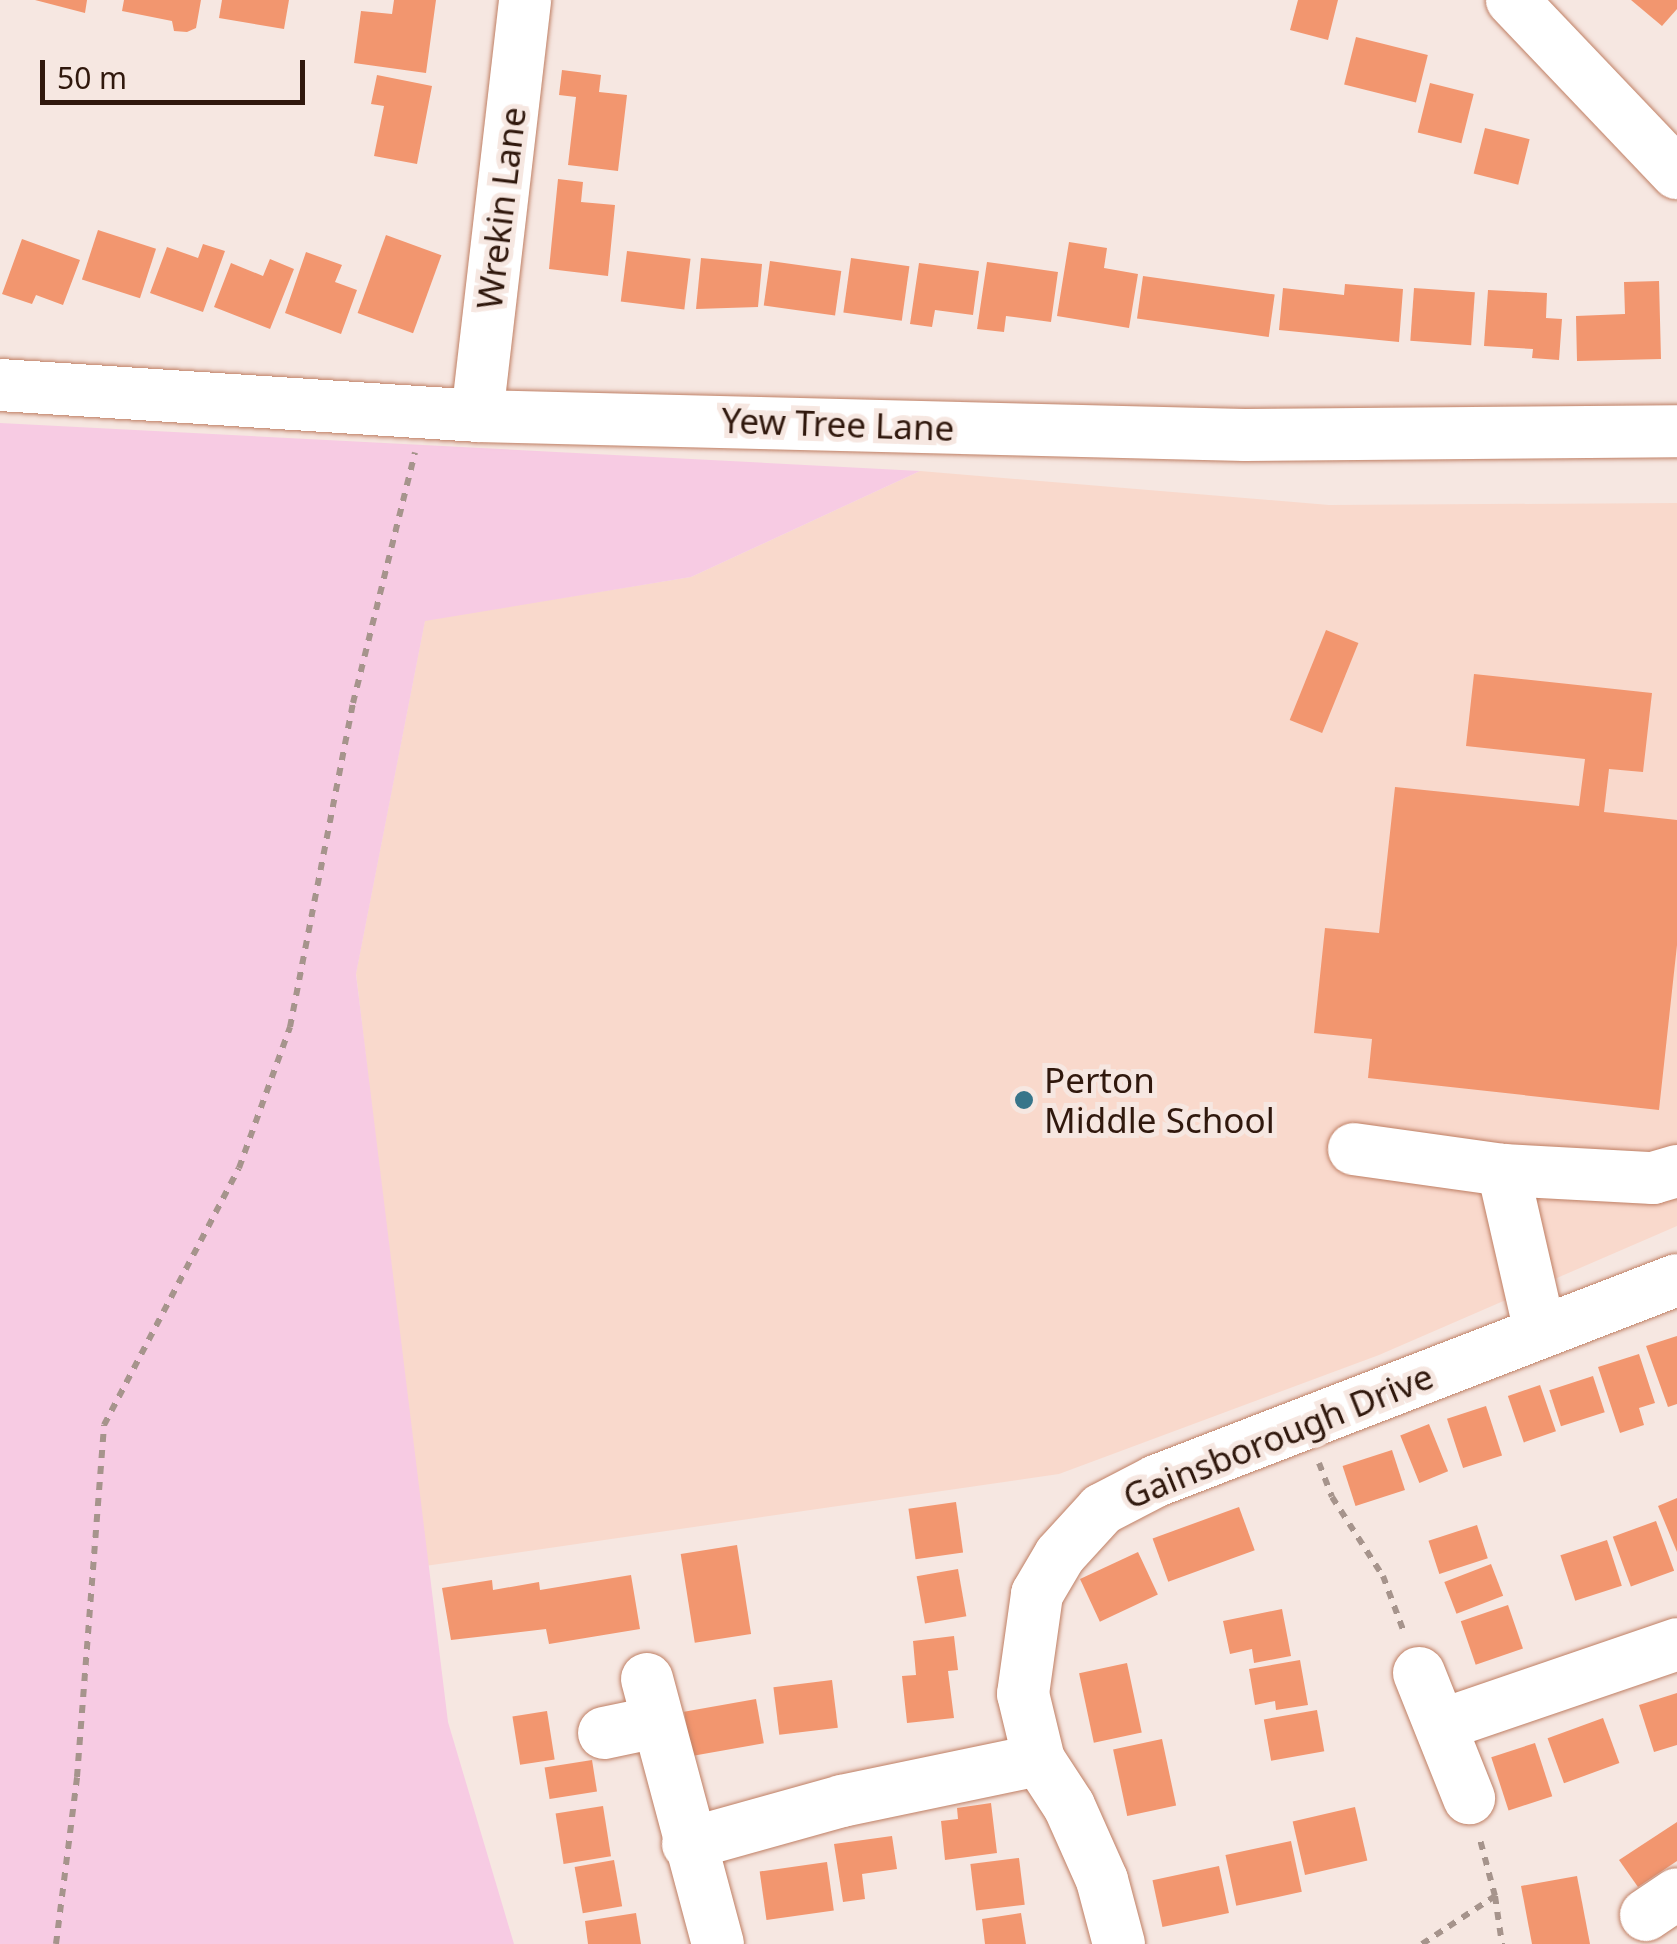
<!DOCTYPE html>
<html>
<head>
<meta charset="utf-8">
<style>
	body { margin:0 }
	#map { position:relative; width:1677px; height:1944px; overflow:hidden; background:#f6e7e1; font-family:"Noto Sans",sans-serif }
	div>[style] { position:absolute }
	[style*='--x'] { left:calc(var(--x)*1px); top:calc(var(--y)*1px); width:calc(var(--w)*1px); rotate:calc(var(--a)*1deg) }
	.built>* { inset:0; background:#f9d9cc }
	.green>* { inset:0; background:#f7cbe3 }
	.building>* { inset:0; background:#f2966f; transform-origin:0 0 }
	.path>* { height:6px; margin-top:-3px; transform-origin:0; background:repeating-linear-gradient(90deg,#a6948c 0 8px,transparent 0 16px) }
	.roads { filter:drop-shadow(0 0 2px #bf7f64) drop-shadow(0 0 2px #bf7f64) }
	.minor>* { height:52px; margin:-26px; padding:0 26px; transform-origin:26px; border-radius:26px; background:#fff }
	.dots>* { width:28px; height:28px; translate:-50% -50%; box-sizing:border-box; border:5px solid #f6e7e1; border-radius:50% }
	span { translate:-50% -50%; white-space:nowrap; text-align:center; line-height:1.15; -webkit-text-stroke:10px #f6e7e1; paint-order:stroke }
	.street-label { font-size:35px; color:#30180d }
	.poi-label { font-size:35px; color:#30180d }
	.left { translate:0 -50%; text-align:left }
	.scale { position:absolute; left:40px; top:60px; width:265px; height:45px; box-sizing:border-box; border:5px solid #30180d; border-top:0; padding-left:12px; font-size:30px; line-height:35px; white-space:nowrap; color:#30180d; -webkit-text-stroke:8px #f6e7e1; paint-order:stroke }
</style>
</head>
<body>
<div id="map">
	<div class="built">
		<div style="clip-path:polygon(920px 471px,1329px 505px,1677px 503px,1677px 1226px,1379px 1355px,1059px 1474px,425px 1566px,356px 973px,425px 620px,691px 577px)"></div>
	</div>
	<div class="green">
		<div style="clip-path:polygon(0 423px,920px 471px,691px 577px,425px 621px,356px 974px,448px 1722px,514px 1944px,0 1944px)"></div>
	</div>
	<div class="building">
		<div style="clip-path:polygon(35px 0,87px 0,85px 13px)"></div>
		<div style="clip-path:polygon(124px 0,201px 0,196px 28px,187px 32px,174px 31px,172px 21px,122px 11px)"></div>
		<div style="clip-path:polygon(222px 0,289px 0,284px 29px,219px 18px)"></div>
		<div style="clip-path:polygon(394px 0,436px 0,426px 73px,354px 63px,361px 11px,392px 14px)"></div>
		<div style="clip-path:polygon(1298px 0,1338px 0,1328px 40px,1290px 30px)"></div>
		<div style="clip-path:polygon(1631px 0,1677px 0,1677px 9px,1662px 26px)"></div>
		<div style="left:1356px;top:37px;width:74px;height:49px;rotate:14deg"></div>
		<div style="clip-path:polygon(562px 70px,601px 75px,599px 92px,627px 95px,618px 171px,568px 165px,576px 97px,559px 95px)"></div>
		<div style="clip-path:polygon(377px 75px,432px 86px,417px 164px,374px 156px,384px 106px,371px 104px)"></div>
		<div style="left:1430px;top:83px;width:45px;height:51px;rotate:14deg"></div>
		<div style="left:1485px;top:128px;width:46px;height:47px;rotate:14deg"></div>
		<div style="clip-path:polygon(558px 179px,583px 182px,581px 202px,615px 205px,608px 276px,549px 269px)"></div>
		<div style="left:98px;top:230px;width:61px;height:52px;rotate:18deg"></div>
		<div style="left:386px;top:235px;width:59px;height:83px;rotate:20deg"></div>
		<div style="clip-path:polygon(22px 239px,80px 260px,63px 305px,36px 295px,32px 304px,2px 294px)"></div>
		<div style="clip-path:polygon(1069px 242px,1107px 248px,1104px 268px,1138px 274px,1129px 328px,1057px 316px)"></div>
		<div style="clip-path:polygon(203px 244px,225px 251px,203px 312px,150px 293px,167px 247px,198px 258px)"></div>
		<div style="left:627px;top:251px;width:64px;height:51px;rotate:7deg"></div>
		<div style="clip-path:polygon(306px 252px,342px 265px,335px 282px,357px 290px,341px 334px,285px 313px)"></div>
		<div style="clip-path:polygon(701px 258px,762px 264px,758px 307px,696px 309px)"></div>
		<div style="left:851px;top:258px;width:59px;height:55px;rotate:8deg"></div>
		<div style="clip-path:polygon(270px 259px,294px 269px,270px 329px,214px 307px,231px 263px,263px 276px)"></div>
		<div style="left:770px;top:261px;width:72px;height:45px;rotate:8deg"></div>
		<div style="clip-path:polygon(987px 262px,1058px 272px,1051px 322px,1006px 316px,1004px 332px,977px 329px)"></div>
		<div style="clip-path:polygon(919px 263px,979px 271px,973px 315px,935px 310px,932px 327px,910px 324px)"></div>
		<div style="left:1143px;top:276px;width:133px;height:43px;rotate:8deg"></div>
		<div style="clip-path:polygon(1659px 281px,1661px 359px,1577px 361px,1576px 316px,1625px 314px,1624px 282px)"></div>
		<div style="clip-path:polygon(1345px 284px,1403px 289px,1399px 342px,1279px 330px,1283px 288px,1344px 295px)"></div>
		<div style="left:1414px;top:288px;width:61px;height:53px;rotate:4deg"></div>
		<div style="clip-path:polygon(1488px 290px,1547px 293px,1546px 318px,1562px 319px,1559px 360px,1532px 358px,1533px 349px,1484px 346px)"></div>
		<div style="left:1326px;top:630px;width:35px;height:97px;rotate:22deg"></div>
		<div style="clip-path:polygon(1474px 674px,1652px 693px,1643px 772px,1609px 769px,1604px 812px,1677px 820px,1677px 945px,1659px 1110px,1368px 1078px,1372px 1039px,1314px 1033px,1325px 928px,1379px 933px,1395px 787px,1579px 806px,1585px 759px,1466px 746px)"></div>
		<div style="clip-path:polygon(1677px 1336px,1677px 1404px,1668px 1407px,1646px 1346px)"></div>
		<div style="clip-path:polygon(1639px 1354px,1655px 1403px,1639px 1408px,1644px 1425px,1620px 1433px,1598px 1367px)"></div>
		<div style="left:1593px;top:1376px;width:38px;height:46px;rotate:72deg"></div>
		<div style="left:1540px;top:1385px;width:49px;height:34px;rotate:71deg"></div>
		<div style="left:1486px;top:1406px;width:52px;height:41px;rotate:72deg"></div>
		<div style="left:1429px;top:1424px;width:51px;height:31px;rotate:68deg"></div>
		<div style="left:1392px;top:1450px;width:42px;height:52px;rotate:72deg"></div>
		<div style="clip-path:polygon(1677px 1498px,1677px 1552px,1658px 1506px)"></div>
		<div style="left:956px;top:1502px;width:51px;height:48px;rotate:82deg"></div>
		<div style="left:1239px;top:1507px;width:46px;height:92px;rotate:70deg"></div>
		<div style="left:1656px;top:1521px;width:53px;height:46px;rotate:70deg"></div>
		<div style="left:1477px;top:1525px;width:35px;height:51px;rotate:72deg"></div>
		<div style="left:1607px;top:1540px;width:48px;height:49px;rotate:72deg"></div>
		<div style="left:737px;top:1545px;width:90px;height:57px;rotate:81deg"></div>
		<div style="left:1138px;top:1552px;width:47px;height:64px;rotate:65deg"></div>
		<div style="left:1491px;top:1564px;width:34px;height:50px;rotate:69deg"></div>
		<div style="left:958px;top:1569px;width:48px;height:42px;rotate:80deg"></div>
		<div style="clip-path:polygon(631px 1575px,640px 1629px,549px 1644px,546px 1629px,451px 1640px,442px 1588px,492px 1580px,493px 1590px,539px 1582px,540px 1590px)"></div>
		<div style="left:1508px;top:1605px;width:46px;height:50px;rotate:71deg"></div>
		<div style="clip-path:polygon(1282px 1609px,1291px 1656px,1254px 1663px,1252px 1649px,1230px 1654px,1223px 1621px)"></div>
		<div style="clip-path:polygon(954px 1636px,958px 1670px,948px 1671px,954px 1718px,907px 1723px,902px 1676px,916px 1675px,913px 1641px)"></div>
		<div style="clip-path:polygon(1300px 1660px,1308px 1705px,1276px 1710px,1275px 1701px,1255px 1705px,1249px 1669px)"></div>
		<div style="left:1127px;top:1663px;width:71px;height:49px;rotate:78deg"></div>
		<div style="left:832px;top:1680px;width:48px;height:59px;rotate:83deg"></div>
		<div style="clip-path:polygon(1677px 1693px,1677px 1745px,1654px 1752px,1639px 1705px)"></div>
		<div style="left:756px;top:1699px;width:45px;height:73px;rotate:80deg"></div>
		<div style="left:1317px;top:1710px;width:42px;height:54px;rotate:80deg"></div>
		<div style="left:547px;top:1711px;width:49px;height:35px;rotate:81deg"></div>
		<div style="left:1603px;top:1718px;width:48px;height:59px;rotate:70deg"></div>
		<div style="left:1162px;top:1739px;width:68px;height:50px;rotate:78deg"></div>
		<div style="left:1535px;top:1743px;width:56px;height:46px;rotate:72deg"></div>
		<div style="left:592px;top:1760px;width:32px;height:48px;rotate:81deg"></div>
		<div style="clip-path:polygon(991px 1803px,997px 1853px,945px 1860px,941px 1821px,958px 1819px,957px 1808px)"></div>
		<div style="left:603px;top:1806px;width:51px;height:48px;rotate:81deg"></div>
		<div style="left:1355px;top:1807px;width:55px;height:64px;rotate:77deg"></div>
		<div style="clip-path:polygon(1677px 1822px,1677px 1861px,1638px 1887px,1619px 1860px)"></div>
		<div style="clip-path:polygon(892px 1836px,897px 1869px,862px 1874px,865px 1899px,843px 1902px,834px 1844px)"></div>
		<div style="left:1291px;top:1841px;width:52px;height:67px;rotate:78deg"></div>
		<div style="left:1019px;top:1858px;width:47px;height:49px;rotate:83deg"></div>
		<div style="left:614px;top:1860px;width:47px;height:40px;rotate:80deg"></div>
		<div style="left:827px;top:1862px;width:49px;height:68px;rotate:82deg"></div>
		<div style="left:1219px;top:1866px;width:48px;height:68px;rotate:78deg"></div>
		<div style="clip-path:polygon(1577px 1876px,1590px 1944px,1532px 1944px,1521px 1886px)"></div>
		<div style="clip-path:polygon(636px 1913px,641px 1944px,588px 1944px,585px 1921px)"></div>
		<div style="clip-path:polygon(1021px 1913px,1026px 1944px,985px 1944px,982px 1919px)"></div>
	</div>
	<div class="path">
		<div style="--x:1319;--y:1463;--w:36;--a:69"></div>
		<div style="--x:1332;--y:1497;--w:94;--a:57.2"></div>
		<div style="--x:1383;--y:1576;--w:63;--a:69.6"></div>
		<div style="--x:1495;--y:1896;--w:49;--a:81.7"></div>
		<div style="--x:56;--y:1944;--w:168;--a:-82.8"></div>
		<div style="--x:77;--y:1777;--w:353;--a:-85.6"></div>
		<div style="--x:104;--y:1425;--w:290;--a:-62.3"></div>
		<div style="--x:239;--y:1168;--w:150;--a:-70.1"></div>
		<div style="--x:290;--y:1027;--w:330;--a:-79"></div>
		<div style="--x:353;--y:703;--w:258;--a:-76.1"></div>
		<div style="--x:1422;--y:1944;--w:87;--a:-33.3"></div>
		<div style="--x:1495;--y:1896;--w:62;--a:-104.9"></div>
	</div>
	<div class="roads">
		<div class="minor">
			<div style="--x:1512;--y:0;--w:239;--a:46.4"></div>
			<div style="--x:0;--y:385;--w:478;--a:3.7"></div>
			<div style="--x:477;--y:416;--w:768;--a:1.42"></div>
			<div style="--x:1245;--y:435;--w:432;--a:-0.5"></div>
			<div style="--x:477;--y:416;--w:419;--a:-83.4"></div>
			<div style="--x:1354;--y:1149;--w:150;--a:8"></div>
			<div style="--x:1503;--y:1170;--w:165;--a:77.1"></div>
			<div style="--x:1503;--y:1170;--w:150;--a:3.1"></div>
			<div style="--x:1653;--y:1178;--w:25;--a:-16"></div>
			<div style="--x:1419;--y:1673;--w:135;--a:68.2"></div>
			<div style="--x:647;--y:1679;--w:274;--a:75"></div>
			<div style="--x:1444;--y:1724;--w:246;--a:-18.9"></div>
			<div style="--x:604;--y:1733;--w:53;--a:-11.9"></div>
			<div style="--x:688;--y:1844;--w:160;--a:-15.6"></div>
			<div style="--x:842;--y:1801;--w:201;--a:-11.8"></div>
			<div style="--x:1646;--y:1915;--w:37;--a:-34"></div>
			<div style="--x:1119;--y:1944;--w:66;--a:-104.9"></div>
			<div style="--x:1102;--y:1880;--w:81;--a:-114"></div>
			<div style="--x:1069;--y:1806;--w:55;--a:-123.1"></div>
			<div style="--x:1039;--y:1760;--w:68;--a:-103.6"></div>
			<div style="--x:1023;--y:1694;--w:101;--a:-82"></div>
			<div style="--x:1037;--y:1594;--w:45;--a:-59.5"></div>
			<div style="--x:1060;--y:1555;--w:62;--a:-47.6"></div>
			<div style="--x:1102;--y:1509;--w:61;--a:-27.4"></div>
			<div style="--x:1156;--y:1481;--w:558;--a:-21.1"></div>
		</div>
	</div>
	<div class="dots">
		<div style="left:1024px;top:1100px;background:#37758a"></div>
	</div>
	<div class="street-label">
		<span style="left:501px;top:208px;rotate:-83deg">Wrekin Lane</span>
		<span style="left:838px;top:424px;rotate:2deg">Yew Tree Lane</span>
		<span style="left:1278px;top:1436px;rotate:-22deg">Gainsborough Drive</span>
	</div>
	<div class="poi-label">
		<span class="left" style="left:1044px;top:1100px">Perton<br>Middle School</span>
	</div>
	<div class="scale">50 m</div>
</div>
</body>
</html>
